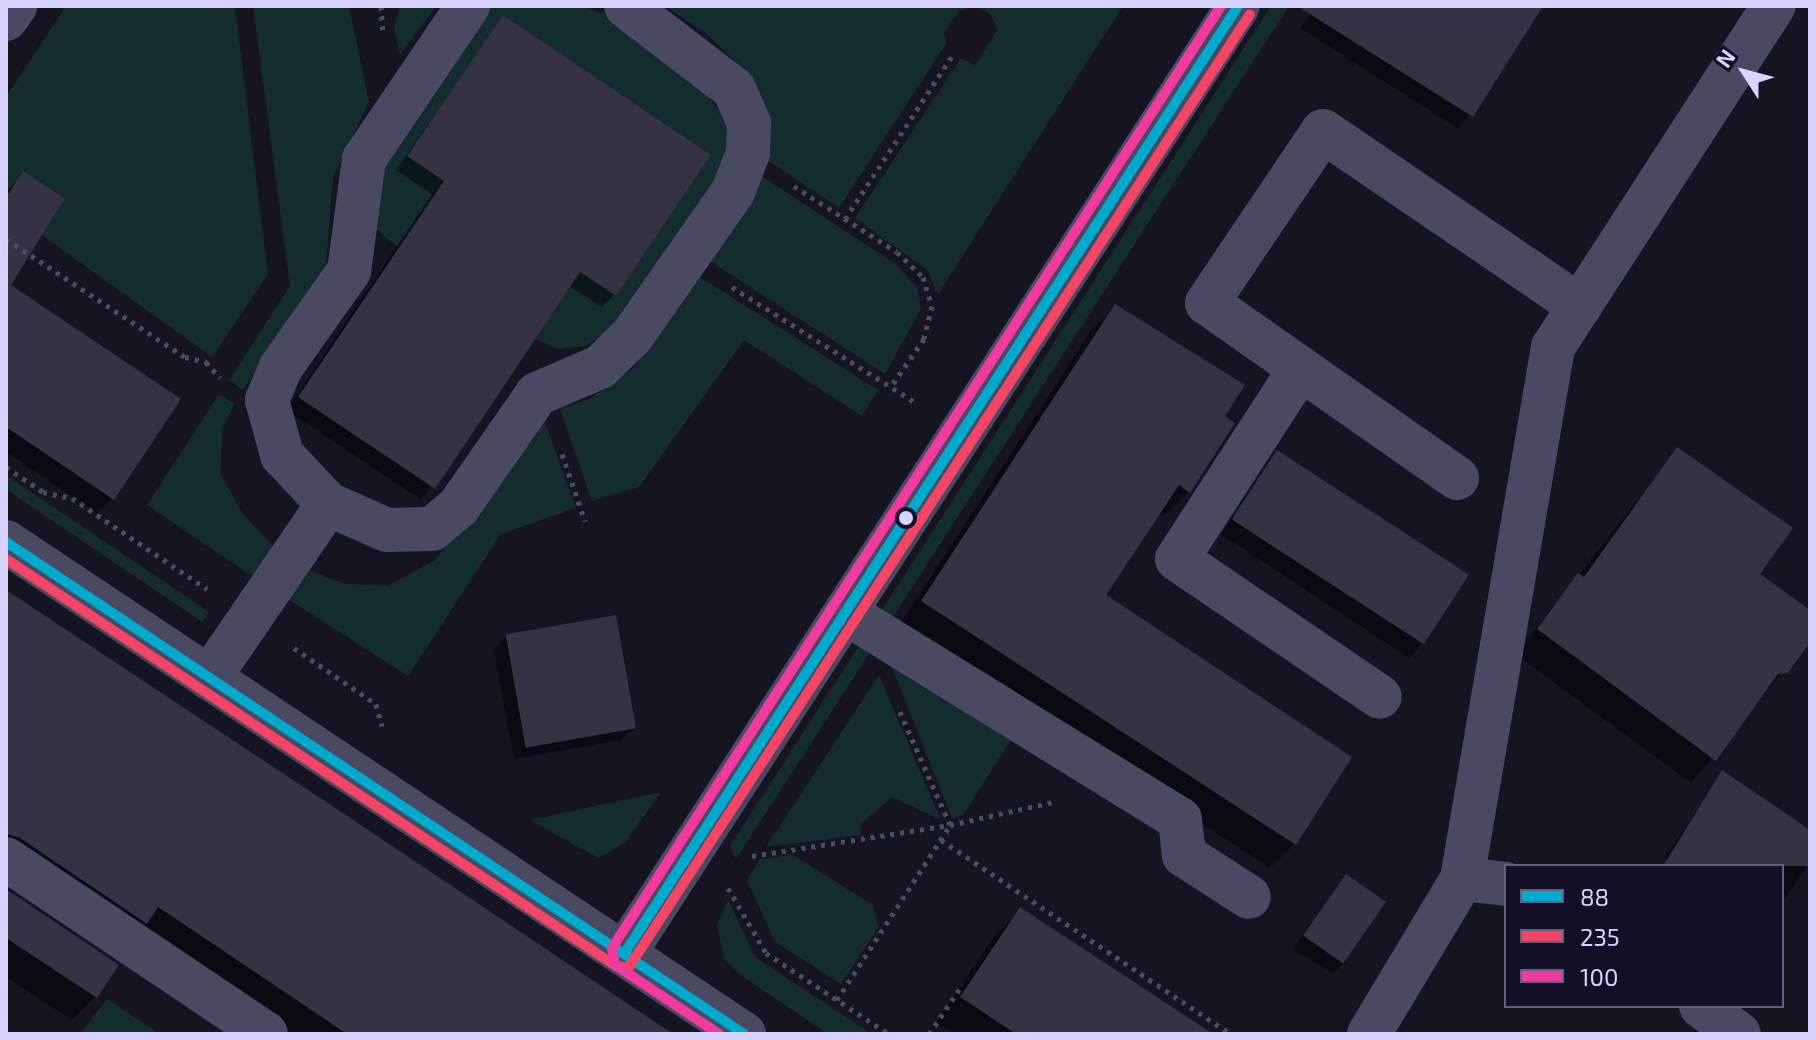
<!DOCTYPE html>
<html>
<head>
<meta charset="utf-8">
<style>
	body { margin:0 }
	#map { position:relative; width:1816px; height:1040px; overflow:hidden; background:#161421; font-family:"Exo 2",sans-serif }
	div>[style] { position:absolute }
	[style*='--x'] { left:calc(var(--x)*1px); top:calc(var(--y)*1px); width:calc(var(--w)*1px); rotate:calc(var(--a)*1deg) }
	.green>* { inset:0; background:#132c2d; transform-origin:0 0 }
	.shadow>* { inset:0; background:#0007 }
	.building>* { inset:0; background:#343243; transform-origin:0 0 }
	.path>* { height:5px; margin-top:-2.5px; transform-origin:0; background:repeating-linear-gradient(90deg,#44505f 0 4px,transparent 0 10px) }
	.minor>* { height:44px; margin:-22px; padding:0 22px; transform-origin:22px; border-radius:22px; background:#4a4962 }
	.bus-1>* { height:10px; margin:-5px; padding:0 5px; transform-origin:5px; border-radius:5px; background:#00a9ce }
	.bus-2>* { height:10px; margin:-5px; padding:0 5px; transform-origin:5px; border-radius:5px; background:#f34667 }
	.bus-3>* { height:10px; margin:-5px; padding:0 5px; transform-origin:5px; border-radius:5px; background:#f13a9d }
	.dots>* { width:22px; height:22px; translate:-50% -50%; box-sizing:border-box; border:4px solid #130f26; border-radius:50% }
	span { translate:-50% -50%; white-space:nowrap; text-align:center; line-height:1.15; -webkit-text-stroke:6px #130f26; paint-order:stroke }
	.frame { position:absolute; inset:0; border:8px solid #d9d4ff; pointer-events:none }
	.legend { position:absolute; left:1504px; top:864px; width:280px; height:144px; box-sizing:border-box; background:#130f26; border:2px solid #625e7d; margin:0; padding:10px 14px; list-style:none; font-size:24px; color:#d9d4ff }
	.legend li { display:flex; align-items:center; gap:16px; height:40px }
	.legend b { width:40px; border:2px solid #625e7d }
	.north { position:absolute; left:1704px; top:32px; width:80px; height:80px; -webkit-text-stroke:6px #130f26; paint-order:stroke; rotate:306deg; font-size:22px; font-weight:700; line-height:32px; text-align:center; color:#d9d4ff }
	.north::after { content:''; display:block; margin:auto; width:28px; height:36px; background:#d9d4ff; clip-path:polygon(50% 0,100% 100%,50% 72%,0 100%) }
</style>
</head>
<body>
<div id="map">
	<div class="green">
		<div style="clip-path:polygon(66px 6px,235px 6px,268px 274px,212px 357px,42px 235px,65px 197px,23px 172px,6px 198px,6px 97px)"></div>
		<div style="clip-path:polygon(253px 6px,349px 6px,369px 102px,333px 177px,326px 265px,243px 390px,229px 380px,290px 286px)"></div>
		<div style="clip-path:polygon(400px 6px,436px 6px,400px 55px,394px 27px)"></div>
		<div style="clip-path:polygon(487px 6px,584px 6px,609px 16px,686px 71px,715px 105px,729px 130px,730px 152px,712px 184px,610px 331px,585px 346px,558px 349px,535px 339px,580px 272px,616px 296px,711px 155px,503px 15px,408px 156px,444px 181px,398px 247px,373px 227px,374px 173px)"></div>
		<div style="clip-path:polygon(665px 6px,973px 6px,958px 12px,944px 32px,946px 44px,839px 208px,766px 159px,748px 74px,708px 35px)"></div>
		<div style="clip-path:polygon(975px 6px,1123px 6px,938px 294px,927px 270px,855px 218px,961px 58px,975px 65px,998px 29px,991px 15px)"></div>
		<div style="clip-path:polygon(1271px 6px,1289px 6px,736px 859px,730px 846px)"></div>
		<div style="clip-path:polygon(760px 175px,894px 263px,917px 287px,921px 309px,885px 374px,711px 262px)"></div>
		<div style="clip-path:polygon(700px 277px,878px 390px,862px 416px,744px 340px,639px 487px,592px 501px,560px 409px,589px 399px,632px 369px)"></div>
		<div style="clip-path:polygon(219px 394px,235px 404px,223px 427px,220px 472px,242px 513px,275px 548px,255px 578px,147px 505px)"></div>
		<div style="clip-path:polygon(544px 420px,576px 508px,501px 534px,408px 676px,285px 597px,304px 569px,346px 584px,388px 586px,435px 560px)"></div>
		<div style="left:6px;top:475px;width:245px;height:12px;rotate:34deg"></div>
		<div style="clip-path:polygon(890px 663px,1011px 740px,963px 815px,952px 818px)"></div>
		<div style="clip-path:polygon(879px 675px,941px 820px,892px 797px,860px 825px,861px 835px,766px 847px)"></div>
		<div style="clip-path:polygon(661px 792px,625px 843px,598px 858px,530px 820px)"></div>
		<div style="clip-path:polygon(793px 855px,873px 905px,879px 927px,841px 984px,775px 942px,747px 880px,760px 859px)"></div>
		<div style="clip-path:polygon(728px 899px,755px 957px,872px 1034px,828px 1034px,742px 976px,724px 959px,717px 925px)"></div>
		<div style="clip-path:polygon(107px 999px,160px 1034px,80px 1034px)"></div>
	</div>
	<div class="shadow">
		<div style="clip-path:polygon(1315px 6px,1541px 6px,1459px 129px,1300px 28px)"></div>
		<div style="clip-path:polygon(503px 17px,614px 295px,602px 307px,569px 286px,421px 500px,287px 410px,432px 194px,396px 170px)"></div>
		<div style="clip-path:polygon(23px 174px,8px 285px,112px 498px,97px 513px,6px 452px,6px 192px)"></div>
		<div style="clip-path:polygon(1115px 307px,1222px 417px,1188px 492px,1164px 516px,1159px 513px,1104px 596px,1294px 844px,1270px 868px,898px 627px,1091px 331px)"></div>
		<div style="clip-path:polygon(1678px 450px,1757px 575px,1810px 612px,1810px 639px,1691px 783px,1515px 654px)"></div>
		<div style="clip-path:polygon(1277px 453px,1421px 646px,1409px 658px,1221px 534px)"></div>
		<div style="clip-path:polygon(6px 591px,670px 1034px,288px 1034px,135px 932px,6px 869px)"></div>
		<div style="clip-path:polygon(506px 637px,634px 727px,621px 740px,514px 759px,494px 650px)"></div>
		<div style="clip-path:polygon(1722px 772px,1810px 833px,1810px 863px,1782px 903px,1782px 866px,1676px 866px,1665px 858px)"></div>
		<div style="clip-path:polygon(1346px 877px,1346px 961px,1333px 973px,1292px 949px)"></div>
		<div style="clip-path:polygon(6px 892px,96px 996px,72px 1020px,6px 977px)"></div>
		<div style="clip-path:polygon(1020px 910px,1204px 1034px,954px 1034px,937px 1023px,995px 935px)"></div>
	</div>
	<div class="building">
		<div style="clip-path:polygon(1297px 6px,1543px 6px,1473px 117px)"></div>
		<div style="clip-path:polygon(503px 15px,711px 155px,616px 296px,580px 272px,435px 489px,298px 397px,444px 181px,407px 156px)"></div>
		<div style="clip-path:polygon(23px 171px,65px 198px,11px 285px,181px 399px,114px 500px,6px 427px,6px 198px)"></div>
		<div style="clip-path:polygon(1115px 304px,1245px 385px,1225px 416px,1235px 423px,1190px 493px,1179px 485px,1106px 595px,1352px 757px,1296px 845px,921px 601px)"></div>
		<div style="clip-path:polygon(1677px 447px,1793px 528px,1760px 574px,1810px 610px,1810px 642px,1788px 673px,1778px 674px,1716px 761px,1537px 629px,1578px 573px,1584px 577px)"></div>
		<div style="left:1277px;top:450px;width:229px;height:83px;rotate:33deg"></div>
		<div style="clip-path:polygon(6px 590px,337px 809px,673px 1034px,347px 1034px,158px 907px,147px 924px,20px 838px,6px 834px)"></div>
		<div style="left:616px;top:615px;width:115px;height:112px;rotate:80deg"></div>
		<div style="clip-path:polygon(1722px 770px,1810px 830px,1810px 866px,1663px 866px)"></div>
		<div style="left:1346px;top:874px;width:49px;height:75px;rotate:35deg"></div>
		<div style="clip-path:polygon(6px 889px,119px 965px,97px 998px,6px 938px)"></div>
		<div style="clip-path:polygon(1020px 907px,1213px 1034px,1016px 1034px,960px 997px)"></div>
	</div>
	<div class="path">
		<div style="--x:381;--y:6;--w:26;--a:86"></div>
		<div style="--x:794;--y:186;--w:122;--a:32.7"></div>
		<div style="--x:897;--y:252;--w:36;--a:44"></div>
		<div style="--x:923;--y:277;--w:30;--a:73"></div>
		<div style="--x:932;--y:306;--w:34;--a:104"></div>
		<div style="--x:924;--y:339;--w:60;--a:124.8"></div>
		<div style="--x:845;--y:219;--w:199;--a:-56.7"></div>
		<div style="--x:6;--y:239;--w:214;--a:33.4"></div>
		<div style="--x:185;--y:357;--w:22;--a:13"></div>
		<div style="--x:206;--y:362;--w:21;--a:49"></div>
		<div style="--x:732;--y:287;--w:218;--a:32.2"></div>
		<div style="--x:562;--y:454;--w:71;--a:71.1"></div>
		<div style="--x:6;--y:467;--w:45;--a:34"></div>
		<div style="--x:43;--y:492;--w:30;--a:12"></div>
		<div style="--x:72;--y:498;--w:163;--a:34"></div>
		<div style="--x:294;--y:648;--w:99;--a:34.3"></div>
		<div style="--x:376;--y:704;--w:23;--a:75"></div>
		<div style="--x:941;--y:840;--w:349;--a:33.8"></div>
		<div style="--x:752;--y:856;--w:200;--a:-8.9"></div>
		<div style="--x:950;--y:825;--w:106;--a:-12.6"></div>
		<div style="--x:728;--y:888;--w:75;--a:59.7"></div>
		<div style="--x:766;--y:953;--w:147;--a:33.4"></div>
		<div style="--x:837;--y:1000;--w:208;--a:-57.1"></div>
		<div style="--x:950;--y:825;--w:126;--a:-113.9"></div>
		<div style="--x:929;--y:1034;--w:60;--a:-55.8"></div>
	</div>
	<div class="minor">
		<div style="--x:468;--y:6;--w:185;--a:124.2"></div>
		<div style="--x:364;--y:159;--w:113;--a:97.6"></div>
		<div style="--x:349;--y:271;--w:118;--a:125.3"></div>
		<div style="--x:281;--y:367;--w:36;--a:113"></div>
		<div style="--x:267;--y:400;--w:57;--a:74.7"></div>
		<div style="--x:282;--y:455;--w:67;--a:46.8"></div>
		<div style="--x:328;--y:504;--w:64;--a:23.8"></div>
		<div style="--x:387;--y:530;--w:45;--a:-1.3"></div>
		<div style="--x:432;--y:529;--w:35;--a:-40"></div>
		<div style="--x:459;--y:506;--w:136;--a:-55.1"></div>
		<div style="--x:537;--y:394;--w:69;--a:-23.2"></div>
		<div style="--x:600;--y:367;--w:45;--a:-44.1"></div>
		<div style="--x:632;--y:336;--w:176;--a:-55"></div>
		<div style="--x:733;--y:192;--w:42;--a:-69"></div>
		<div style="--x:748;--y:153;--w:30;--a:-88"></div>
		<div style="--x:749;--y:123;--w:37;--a:-114"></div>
		<div style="--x:734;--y:89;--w:136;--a:-142.5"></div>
		<div style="--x:6;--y:19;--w:16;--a:-55"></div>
		<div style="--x:1300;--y:369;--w:226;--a:122.9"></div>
		<div style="--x:1177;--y:559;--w:245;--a:34.2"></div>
		<div style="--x:1457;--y:478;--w:305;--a:-145"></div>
		<div style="--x:1207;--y:303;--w:207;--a:-56"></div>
		<div style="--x:1323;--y:131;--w:311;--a:34.3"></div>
		<div style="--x:6;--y:542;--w:887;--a:33.69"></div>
		<div style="--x:846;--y:613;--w:392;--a:31.7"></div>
		<div style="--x:1180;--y:819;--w:36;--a:84"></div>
		<div style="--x:1184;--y:855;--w:77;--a:32.9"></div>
		<div style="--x:209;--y:678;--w:211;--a:-55.6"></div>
		<div style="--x:6;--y:859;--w:313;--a:33.9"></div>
		<div style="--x:1462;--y:879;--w:44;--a:6.5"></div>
		<div style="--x:624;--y:954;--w:1129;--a:-57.07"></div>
		<div style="--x:1701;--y:1006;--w:47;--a:36.4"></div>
		<div style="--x:1369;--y:1034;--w:181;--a:-59"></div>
		<div style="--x:1462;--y:879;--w:540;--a:-80.29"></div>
		<div style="--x:1553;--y:347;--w:406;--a:-57.1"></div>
	</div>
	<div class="bus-1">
		<div style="--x:6;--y:542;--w:887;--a:33.69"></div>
		<div style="--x:624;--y:954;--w:1129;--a:-57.07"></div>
	</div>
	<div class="bus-2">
		<div style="--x:6;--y:559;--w:733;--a:33.71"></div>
		<div style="--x:616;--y:966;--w:13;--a:4"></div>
		<div style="--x:629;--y:967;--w:1137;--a:-56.91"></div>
	</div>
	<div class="bus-3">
		<div style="--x:719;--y:1034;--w:125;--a:-146.4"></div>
		<div style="--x:615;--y:965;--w:17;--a:-100"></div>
		<div style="--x:612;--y:948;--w:1122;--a:-57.12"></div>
	</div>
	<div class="dots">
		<div style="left:906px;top:518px;background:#d9d4ff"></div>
	</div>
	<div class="frame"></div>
	<ul class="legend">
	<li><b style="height:10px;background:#00a9ce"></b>88</li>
	<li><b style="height:10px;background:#f34667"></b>235</li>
	<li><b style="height:10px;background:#f13a9d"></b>100</li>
	</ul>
	<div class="north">N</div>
</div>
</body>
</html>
